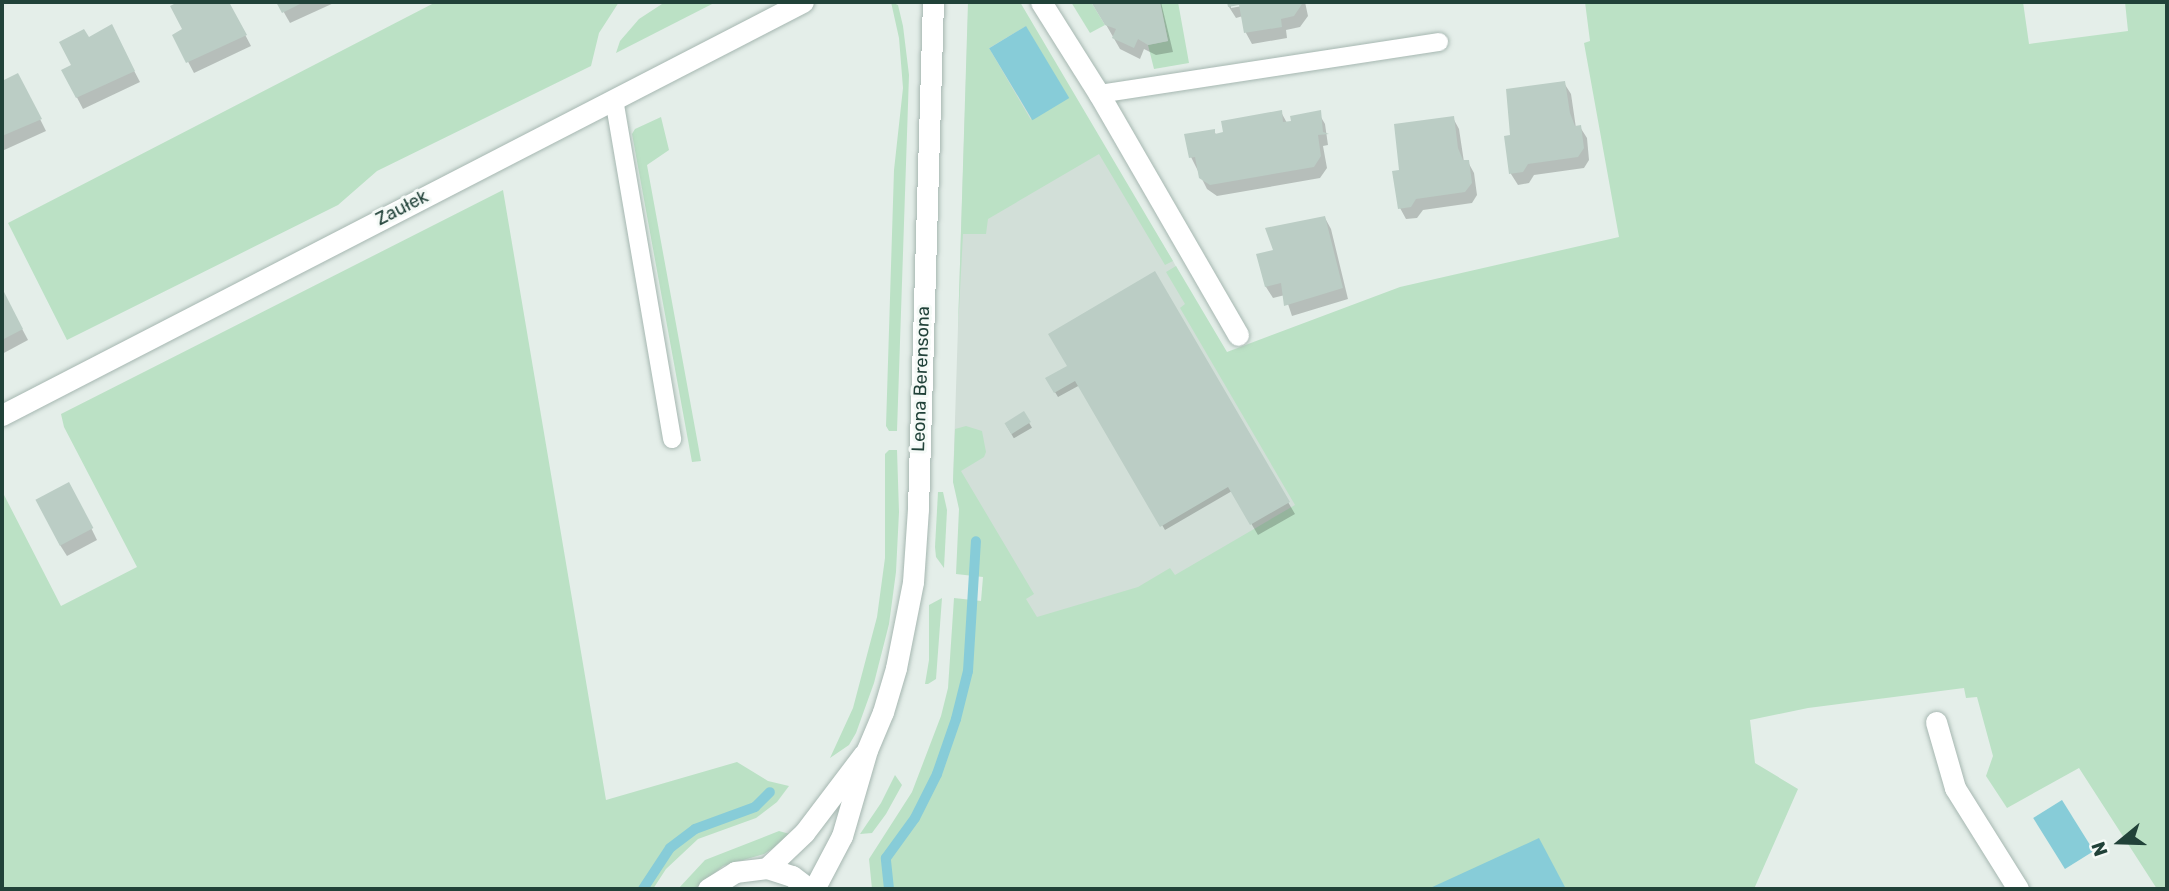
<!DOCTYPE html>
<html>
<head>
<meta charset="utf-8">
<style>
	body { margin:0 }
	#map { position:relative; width:2169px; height:891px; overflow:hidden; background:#e4eee9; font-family:Rubik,sans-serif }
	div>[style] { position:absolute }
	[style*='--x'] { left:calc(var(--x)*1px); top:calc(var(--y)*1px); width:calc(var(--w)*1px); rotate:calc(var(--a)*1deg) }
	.built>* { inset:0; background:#d2dfd8 }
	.green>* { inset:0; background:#bbe1c5 }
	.water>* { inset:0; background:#87ccd8; transform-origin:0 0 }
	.shadow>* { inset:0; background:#0003; transform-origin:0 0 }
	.stream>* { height:10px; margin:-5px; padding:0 5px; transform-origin:5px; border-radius:5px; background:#87ccd8 }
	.building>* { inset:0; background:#bbcdc5; transform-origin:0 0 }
	.roads { filter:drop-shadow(0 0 2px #a6b7b1) drop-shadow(0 0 2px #a6b7b1) }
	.lane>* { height:18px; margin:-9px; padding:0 9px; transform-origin:9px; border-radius:9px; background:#fff }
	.street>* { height:21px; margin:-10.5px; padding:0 10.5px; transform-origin:10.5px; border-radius:10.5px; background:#fff }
	.secondary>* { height:21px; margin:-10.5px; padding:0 10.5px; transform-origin:10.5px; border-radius:10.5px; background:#fff }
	span { translate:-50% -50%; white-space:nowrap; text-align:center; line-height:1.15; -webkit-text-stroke:6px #f5faf7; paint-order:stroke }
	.street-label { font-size:18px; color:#214239 }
	.frame { position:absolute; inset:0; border:4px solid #214239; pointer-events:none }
	.north { position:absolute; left:2085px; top:807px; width:70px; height:70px; -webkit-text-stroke:5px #f5faf7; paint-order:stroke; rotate:251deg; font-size:19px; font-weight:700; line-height:28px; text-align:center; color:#214239 }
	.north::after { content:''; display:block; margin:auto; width:24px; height:32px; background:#214239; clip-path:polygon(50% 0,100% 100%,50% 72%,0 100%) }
</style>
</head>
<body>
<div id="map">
	<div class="built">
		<div style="clip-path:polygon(979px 2px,1014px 2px,1173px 261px,1320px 534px,1034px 620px,953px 482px,968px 16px)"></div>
	</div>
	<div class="green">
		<div style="clip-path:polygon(436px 2px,619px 2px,599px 33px,591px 66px,377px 171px,338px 205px,67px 340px,8px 223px)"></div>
		<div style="clip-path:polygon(665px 2px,716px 2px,616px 53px,620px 41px,639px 19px)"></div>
		<div style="clip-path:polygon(891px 2px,898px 5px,903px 26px,909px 75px,897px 431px,889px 431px,886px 426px,894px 170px,903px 88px,899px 38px)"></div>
		<div style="clip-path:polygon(evenodd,968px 2px,1020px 2px,1173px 261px,1165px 265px,1099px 154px,988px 219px,986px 234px,963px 234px,958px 329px,968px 2px,1026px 26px,1031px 120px,989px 48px,1026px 26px)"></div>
		<div style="clip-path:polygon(1071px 2px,1091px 2px,1105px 25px,1090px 33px)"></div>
		<div style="clip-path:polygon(1160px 2px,1178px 2px,1189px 63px,1154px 69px,1148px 45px,1168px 41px)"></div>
		<div style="clip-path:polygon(1585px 2px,2023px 2px,2029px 44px,2128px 31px,2125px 2px,2167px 2px,2167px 889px,2157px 889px,2079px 768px,2007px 808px,1986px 776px,1993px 756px,1977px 697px,1966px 698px,1964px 688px,1808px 708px,1750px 720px,1755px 763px,1798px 789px,1754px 889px,872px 889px,869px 859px,912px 792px,941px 716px,948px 688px,954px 598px,981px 601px,983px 577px,956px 574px,959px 509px,953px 482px,955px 429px,966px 426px,982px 431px,986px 452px,984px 457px,961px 471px,1034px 594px,1026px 599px,1037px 617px,1138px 587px,1170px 568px,1175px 575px,1295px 505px,1180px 308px,1185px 304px,1166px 272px,1176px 266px,1227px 352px,1400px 287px,1619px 237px,1584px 43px,1590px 41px)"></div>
		<div style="clip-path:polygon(661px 117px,669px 150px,647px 165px,701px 461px,692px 462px,632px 134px,635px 129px)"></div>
		<div style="clip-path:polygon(503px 190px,606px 800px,737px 762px,768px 781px,789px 786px,777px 802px,756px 818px,698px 839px,666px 869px,653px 889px,2px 889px,2px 491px,61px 606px,137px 567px,64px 427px,61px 414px)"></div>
		<div style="clip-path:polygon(889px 450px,897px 450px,899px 512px,896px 572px,889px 624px,874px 683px,856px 733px,849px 745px,830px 758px,853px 708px,877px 617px,885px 558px,885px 454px)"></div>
		<div style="clip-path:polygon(938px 492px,943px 492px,947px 510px,944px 568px,936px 557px,935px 547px)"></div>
		<div style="clip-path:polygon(942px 598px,936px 679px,928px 684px,925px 684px,929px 660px,929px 605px)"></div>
		<div style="clip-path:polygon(895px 775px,902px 785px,886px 814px,872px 833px,860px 834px,881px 803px)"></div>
		<div style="clip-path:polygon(779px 831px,793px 835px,764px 854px,723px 866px,695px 889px,678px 889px,705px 860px)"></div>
	</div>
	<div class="water">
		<div style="left:1026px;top:26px;width:84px;height:43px;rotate:59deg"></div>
		<div style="left:2062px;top:800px;width:60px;height:34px;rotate:58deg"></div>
		<div style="clip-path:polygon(1539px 838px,1566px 889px,1428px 889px)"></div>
	</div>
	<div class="shadow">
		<div style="clip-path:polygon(182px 2px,228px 2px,251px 46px,194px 73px,174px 35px,184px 30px,172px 7px)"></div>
		<div style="clip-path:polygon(278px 2px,336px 2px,290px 23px)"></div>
		<div style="clip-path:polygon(1093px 2px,1161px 2px,1173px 52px,1156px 55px,1144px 49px,1140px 59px,1120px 49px)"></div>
		<div style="clip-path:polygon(1228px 2px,1247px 2px,1231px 5px,1231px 8px,1248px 5px,1247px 2px,1305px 2px,1308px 16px,1300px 27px,1286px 30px,1287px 38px,1252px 44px,1246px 33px,1243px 16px,1236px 18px,1229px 7px)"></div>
		<div style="clip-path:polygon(117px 38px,140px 82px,83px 109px,63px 71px,74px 66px,88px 39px)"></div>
		<div style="clip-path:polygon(18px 75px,46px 131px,2px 151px,2px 83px)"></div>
		<div style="clip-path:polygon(1564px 83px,1571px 94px,1576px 128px,1580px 127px,1587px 138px,1589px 160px,1584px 168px,1534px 175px,1529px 183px,1518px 185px,1511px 174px,1512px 137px)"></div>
		<div style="clip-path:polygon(1281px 112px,1287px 123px,1318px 112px,1325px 124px,1328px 145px,1323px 146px,1327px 168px,1320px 178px,1217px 196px,1207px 189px,1191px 157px,1214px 131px,1217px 136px)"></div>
		<div style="clip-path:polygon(1453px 118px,1459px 129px,1464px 162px,1468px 162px,1474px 173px,1477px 195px,1472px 203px,1423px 210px,1417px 218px,1406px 219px,1400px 208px,1400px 171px)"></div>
		<div style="clip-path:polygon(1325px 218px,1331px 229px,1348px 299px,1292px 316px,1285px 295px,1273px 298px,1266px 287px,1258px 255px,1275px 251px)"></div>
		<div style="clip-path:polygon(1154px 274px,1295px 514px,1258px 535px,1232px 491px,1165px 530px,1080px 385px,1058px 397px,1047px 379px,1069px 366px)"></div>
		<div style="clip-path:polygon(2px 291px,28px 340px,2px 354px)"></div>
		<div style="left:1024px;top:414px;width:16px;height:21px;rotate:60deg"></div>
		<div style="clip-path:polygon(75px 495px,97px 540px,67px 556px,60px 545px)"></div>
	</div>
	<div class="stream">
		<div style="--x:643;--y:889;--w:49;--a:-56.6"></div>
		<div style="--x:670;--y:848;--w:31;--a:-37"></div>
		<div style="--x:695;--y:829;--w:64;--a:-20.1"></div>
		<div style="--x:755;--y:807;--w:21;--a:-45"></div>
		<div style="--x:889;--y:889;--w:31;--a:-96"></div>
		<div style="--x:886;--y:858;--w:49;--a:-54.1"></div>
		<div style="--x:915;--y:818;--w:49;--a:-63.4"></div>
		<div style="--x:937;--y:774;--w:58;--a:-70.9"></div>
		<div style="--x:956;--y:719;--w:49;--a:-76"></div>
		<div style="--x:968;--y:671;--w:130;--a:-86.5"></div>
	</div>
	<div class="building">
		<div style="clip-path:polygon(178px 2px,229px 2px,247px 35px,186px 63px,172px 35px,182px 29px,170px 6px)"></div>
		<div style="clip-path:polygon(276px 2px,304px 2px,282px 13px)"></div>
		<div style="clip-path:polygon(1091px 2px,1160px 2px,1168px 41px,1148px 45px,1138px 39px,1134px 48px,1112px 38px,1116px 29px,1105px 25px)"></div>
		<div style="clip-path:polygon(1227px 2px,1302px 2px,1302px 4px,1294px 16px,1281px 19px,1282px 27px,1244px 33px,1239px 5px,1228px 7px)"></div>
		<div style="clip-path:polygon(112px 24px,135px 71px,76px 98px,61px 70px,71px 65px,59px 42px,84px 29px,89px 37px)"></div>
		<div style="clip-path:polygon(18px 73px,42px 119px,2px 136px,2px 81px)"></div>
		<div style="clip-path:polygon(1565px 81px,1570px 113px,1575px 126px,1581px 125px,1584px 148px,1578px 157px,1528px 164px,1523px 172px,1509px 174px,1504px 136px,1510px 135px,1506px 89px)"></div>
		<div style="clip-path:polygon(1282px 110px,1283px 122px,1291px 121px,1290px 116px,1321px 110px,1323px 132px,1329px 134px,1318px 135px,1321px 156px,1314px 167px,1210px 185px,1199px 178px,1195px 157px,1189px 158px,1184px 134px,1215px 129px,1215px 134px,1223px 132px,1221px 121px)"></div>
		<div style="clip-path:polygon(1454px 116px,1458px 148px,1463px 160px,1469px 160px,1472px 183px,1465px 192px,1416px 199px,1411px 207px,1398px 209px,1392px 171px,1399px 170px,1394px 124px)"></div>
		<div style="clip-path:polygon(1325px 216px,1343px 288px,1284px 306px,1281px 283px,1265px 287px,1256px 254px,1273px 250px,1265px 228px)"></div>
		<div style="clip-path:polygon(1155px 271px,1290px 502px,1250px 525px,1228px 487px,1160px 527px,1075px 381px,1054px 393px,1045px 378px,1067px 366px,1048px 334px)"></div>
		<div style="clip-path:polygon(2px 288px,23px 329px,2px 340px)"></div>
		<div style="left:1024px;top:411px;width:13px;height:23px;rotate:58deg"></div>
		<div style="left:69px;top:482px;width:52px;height:38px;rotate:62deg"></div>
	</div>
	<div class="roads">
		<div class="lane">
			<div style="--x:1099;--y:94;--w:344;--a:-8.7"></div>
			<div style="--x:614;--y:99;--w:345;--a:80.3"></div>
		</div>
		<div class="street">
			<div style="--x:1041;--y:2;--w:109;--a:57.8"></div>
			<div style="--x:1099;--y:94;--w:278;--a:60"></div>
			<div style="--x:2;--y:415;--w:901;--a:-27.28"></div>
			<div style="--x:1936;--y:722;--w:69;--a:73.9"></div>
			<div style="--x:1955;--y:788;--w:119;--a:58"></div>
		</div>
		<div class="secondary">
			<div style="--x:767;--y:868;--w:51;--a:-43.4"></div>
			<div style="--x:804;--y:833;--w:99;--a:-52.8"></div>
			<div style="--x:708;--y:889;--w:32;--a:-32"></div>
			<div style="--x:735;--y:872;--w:32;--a:-7"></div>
			<div style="--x:767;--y:868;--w:26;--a:18"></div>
			<div style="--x:792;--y:876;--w:21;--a:37"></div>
			<div style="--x:814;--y:889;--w:60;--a:-62.2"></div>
			<div style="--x:842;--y:836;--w:90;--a:-73.8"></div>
			<div style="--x:867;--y:750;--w:41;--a:-67.2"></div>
			<div style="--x:883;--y:712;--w:46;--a:-73.5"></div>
			<div style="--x:896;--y:668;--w:88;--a:-78.8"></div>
			<div style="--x:913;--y:582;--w:73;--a:-86.1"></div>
			<div style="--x:918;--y:509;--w:507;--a:-88.31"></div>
		</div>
	</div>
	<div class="street-label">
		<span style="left:402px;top:208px;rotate:-27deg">Zaułek</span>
		<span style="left:921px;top:379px;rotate:-88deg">Leona Berensona</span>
	</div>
	<div class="frame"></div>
	<div class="north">N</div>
</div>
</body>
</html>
